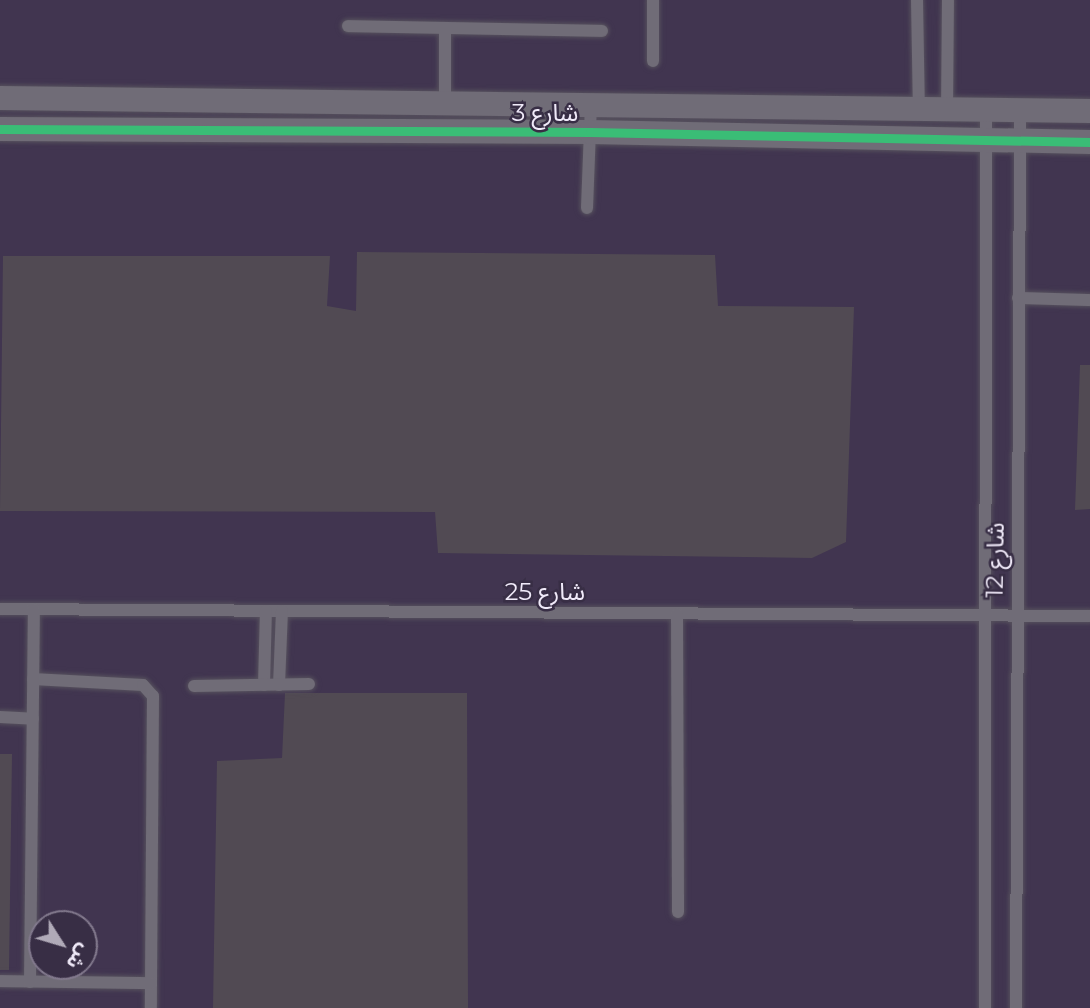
<!DOCTYPE html>
<html>
<head>
<meta charset="utf-8">
<style>
	body { margin:0 }
	#map { position:relative; width:1090px; height:1008px; overflow:hidden; background:#393340; font-family:Montserrat,"Noto Sans Arabic",sans-serif }
	div>[style] { position:absolute }
	[style*='--x'] { left:calc(var(--x)*1px); top:calc(var(--y)*1px); width:calc(var(--w)*1px); rotate:calc(var(--a)*1deg) }
	.built>* { inset:0; background:#413550 }
	.building>* { inset:0; background:#514a53 }
	.roads { filter:drop-shadow(0 0 2px #56515d) drop-shadow(0 0 2px #56515d) }
	.service>* { height:12px; margin:-6px; padding:0 6px; transform-origin:6px; border-radius:6px; background:#706c77 }
	.minor>* { height:24px; margin:-12px; padding:0 12px; transform-origin:12px; border-radius:12px; background:#706c77 }
	.cycleway>* { height:9px; margin:-4.5px; padding:0 4.5px; transform-origin:4.5px; border-radius:4.5px; background:#3abd76 }
	span { translate:-50% -50%; white-space:nowrap; text-align:center; line-height:1.15; -webkit-text-stroke:5px #382e45; paint-order:stroke }
	.street-label { font-size:24px; color:#f0eaf9 }
	.north { position:absolute; left:28px; top:910px; width:70px; height:70px; box-sizing:border-box; background:#382e45; border:2px solid #82798d; border-radius:50%; rotate:127deg; font-size:19px; font-weight:700; line-height:28px; text-align:center; color:#f0eaf9 }
	.north::after { content:''; display:block; margin:auto; width:24px; height:32px; background:#b0aab8; clip-path:polygon(50% 0,100% 100%,50% 72%,0 100%) }
</style>
</head>
<body>
<div id="map">
	<div class="built">
		<div style="clip-path:polygon(evenodd,0 0,1090px 0,1090px 1008px,0 1008px,0 0,42px 924px,84px 924px,84px 966px,42px 966px,42px 924px)"></div>
	</div>
	<div class="building">
		<div style="clip-path:polygon(357px 252px,715px 255px,718px 306px,854px 307px,846px 542px,812px 558px,438px 553px,435px 512px,0 511px,3px 256px,330px 256px,327px 306px,356px 311px)"></div>
		<div style="clip-path:polygon(1080px 365px,1090px 365px,1090px 509px,1075px 510px)"></div>
		<div style="clip-path:polygon(285px 693px,467px 693px,468px 1008px,213px 1008px,217px 761px,282px 758px)"></div>
		<div style="clip-path:polygon(0 754px,12px 754px,9px 970px,0 970px)"></div>
	</div>
	<div class="roads">
		<div class="service">
			<div style="--x:653;--y:0;--w:61;--a:90"></div>
			<div style="--x:917;--y:0;--w:111;--a:89"></div>
			<div style="--x:348;--y:26;--w:254;--a:1.1"></div>
			<div style="--x:445;--y:103;--w:74;--a:-90"></div>
			<div style="--x:947;--y:112;--w:112;--a:-89.5"></div>
			<div style="--x:587;--y:208;--w:103;--a:-87.8"></div>
			<div style="--x:1018;--y:298;--w:72;--a:1.6"></div>
			<div style="--x:0;--y:609;--w:1090;--a:0.37"></div>
			<div style="--x:677;--y:614;--w:298;--a:89.8"></div>
			<div style="--x:33;--y:679;--w:110;--a:3.1"></div>
			<div style="--x:143;--y:685;--w:15;--a:48"></div>
			<div style="--x:153;--y:696;--w:312;--a:90.4"></div>
			<div style="--x:264;--y:685;--w:74;--a:-88.5"></div>
			<div style="--x:279;--y:685;--w:74;--a:-87.7"></div>
			<div style="--x:194;--y:686;--w:115;--a:-1"></div>
			<div style="--x:0;--y:717;--w:33;--a:3"></div>
			<div style="--x:0;--y:981;--w:151;--a:0.8"></div>
			<div style="--x:30;--y:982;--w:373;--a:-89.4"></div>
			<div style="--x:985;--y:1008;--w:896;--a:-89.94"></div>
			<div style="--x:1016;--y:1008;--w:896;--a:-89.74"></div>
		</div>
		<div class="minor">
			<div style="--x:0;--y:98;--w:1090;--a:0.68"></div>
			<div style="--x:0;--y:129;--w:590;--a:0.29"></div>
			<div style="--x:590;--y:132;--w:500;--a:1.15"></div>
		</div>
	</div>
	<div class="cycleway">
		<div style="--x:0;--y:129;--w:590;--a:0.29"></div>
		<div style="--x:590;--y:132;--w:500;--a:1.15"></div>
	</div>
	<div class="street-label">
		<span style="left:545px;top:113px">شارع 3</span>
		<span style="left:995px;top:560px;rotate:-89deg">شارع 12</span>
		<span style="left:545px;top:592px">شارع 25</span>
	</div>
	<div class="north">ش</div>
</div>
</body>
</html>
